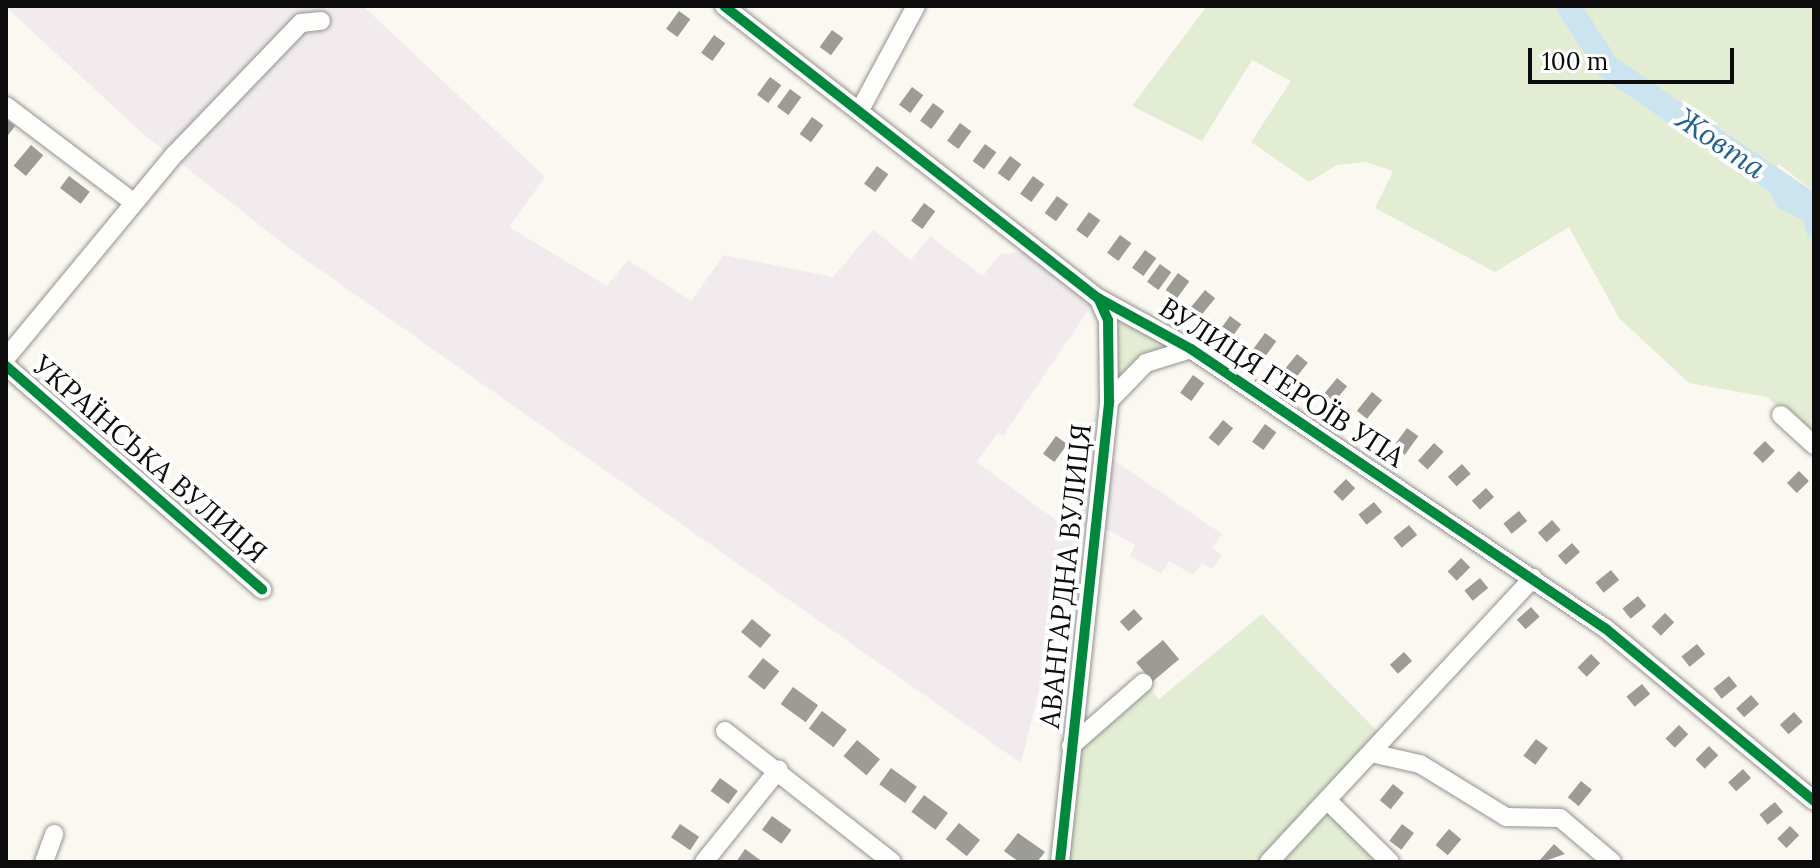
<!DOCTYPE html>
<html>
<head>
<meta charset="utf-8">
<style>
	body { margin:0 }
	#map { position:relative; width:1820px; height:868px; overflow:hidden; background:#faf8f0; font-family:Lora,serif }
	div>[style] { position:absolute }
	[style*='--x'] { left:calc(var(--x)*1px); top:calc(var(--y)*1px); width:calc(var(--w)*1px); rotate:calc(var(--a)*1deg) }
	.industrial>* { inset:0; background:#f1ebed }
	.green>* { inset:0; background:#e3edd3 }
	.water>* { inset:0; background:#cbe4ef }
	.river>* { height:24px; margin:-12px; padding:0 12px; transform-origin:12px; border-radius:12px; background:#cbe4ef }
	.building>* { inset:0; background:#9d9b96; transform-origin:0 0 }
	.roads { filter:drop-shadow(0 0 2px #93928f) drop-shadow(0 0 2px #93928f) }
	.minor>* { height:18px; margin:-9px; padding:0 9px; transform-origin:9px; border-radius:9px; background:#fefefd }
	.cycleway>* { height:10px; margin:-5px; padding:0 5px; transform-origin:5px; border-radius:5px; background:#00873e }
	span { translate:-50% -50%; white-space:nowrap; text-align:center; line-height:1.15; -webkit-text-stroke:8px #fff; paint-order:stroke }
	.street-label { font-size:28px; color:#0c0c0c }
	.water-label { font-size:30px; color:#236290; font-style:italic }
	.frame { position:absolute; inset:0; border:8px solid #0c0c0c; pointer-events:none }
	.scale { position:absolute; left:1528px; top:48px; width:206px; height:36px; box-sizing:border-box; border:4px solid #0c0c0c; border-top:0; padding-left:10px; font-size:24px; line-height:28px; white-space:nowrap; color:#0c0c0c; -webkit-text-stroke:6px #fff; paint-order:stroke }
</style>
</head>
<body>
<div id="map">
	<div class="industrial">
		<div style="clip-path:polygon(363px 6px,545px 177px,509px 227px,607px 286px,628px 260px,691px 301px,724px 255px,833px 277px,873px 230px,911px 260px,930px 236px,983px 276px,1000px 254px,1030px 252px,1085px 295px,1091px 305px,1081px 321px,1003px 436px,998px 433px,976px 462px,1078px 536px,1021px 763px,289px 248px,141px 132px,6px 7px)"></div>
		<div style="clip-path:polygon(1109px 457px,1222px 534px,1212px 547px,1222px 556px,1212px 569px,1202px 563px,1193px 575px,1169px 561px,1161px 574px,1130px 556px,1135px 545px,1101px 526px)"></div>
	</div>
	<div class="green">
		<div style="clip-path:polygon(1207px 6px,1814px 6px,1814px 192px,1779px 164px,1763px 179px,1778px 207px,1803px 220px,1808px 236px,1814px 236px,1814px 440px,1767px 397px,1689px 383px,1619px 318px,1569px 227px,1495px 272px,1375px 208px,1393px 171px,1365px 162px,1337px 165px,1309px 182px,1251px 142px,1291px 81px,1252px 60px,1202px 141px,1132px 106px)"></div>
		<div style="clip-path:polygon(1126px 319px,1180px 347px,1117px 384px,1117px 328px)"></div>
		<div style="clip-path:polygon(1262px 614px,1382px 736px,1266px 862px,1066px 862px,1078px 749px,1150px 689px,1159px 699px)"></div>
		<div style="clip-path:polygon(1329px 811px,1386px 862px,1273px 862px)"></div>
	</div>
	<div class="water">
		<div style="clip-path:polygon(1771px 163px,1814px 192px,1814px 236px,1808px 237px,1803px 220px,1778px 208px,1763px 179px)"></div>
	</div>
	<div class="river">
		<div style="--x:1568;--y:6;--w:73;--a:56.7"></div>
		<div style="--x:1608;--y:67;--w:249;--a:34.2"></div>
	</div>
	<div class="building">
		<div style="left:679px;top:11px;width:14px;height:22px;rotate:36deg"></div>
		<div style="left:832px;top:30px;width:14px;height:21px;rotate:36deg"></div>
		<div style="left:714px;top:35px;width:14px;height:22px;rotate:36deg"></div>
		<div style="left:770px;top:77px;width:14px;height:22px;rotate:36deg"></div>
		<div style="left:912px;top:87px;width:14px;height:22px;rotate:36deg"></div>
		<div style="left:790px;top:89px;width:14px;height:22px;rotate:36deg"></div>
		<div style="left:933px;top:103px;width:14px;height:22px;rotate:36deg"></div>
		<div style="left:812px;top:117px;width:14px;height:21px;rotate:36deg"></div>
		<div style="clip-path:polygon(6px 119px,15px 126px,6px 138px)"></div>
		<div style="left:960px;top:123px;width:14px;height:22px;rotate:36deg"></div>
		<div style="left:985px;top:144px;width:14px;height:21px;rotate:36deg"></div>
		<div style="left:31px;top:145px;width:16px;height:27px;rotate:40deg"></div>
		<div style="left:1010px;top:156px;width:14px;height:21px;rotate:36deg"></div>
		<div style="left:877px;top:166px;width:14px;height:22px;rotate:36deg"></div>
		<div style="left:69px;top:176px;width:26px;height:15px;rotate:37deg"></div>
		<div style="left:1033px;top:176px;width:14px;height:22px;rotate:36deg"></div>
		<div style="left:1057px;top:196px;width:14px;height:21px;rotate:36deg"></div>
		<div style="left:924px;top:203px;width:14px;height:22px;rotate:36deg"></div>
		<div style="left:1089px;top:212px;width:14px;height:22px;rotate:36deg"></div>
		<div style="left:1120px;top:235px;width:14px;height:22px;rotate:36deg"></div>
		<div style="left:1145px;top:250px;width:14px;height:22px;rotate:36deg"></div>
		<div style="left:1160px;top:264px;width:14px;height:22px;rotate:36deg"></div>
		<div style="left:1178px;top:273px;width:14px;height:21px;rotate:36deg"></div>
		<div style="left:1205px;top:290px;width:13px;height:23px;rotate:39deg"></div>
		<div style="left:1230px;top:316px;width:14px;height:22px;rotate:36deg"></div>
		<div style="left:1265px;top:333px;width:14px;height:22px;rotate:36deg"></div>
		<div style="left:1297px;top:354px;width:14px;height:24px;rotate:39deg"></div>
		<div style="left:1193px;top:375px;width:14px;height:22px;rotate:36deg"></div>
		<div style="left:1337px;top:378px;width:13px;height:23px;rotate:39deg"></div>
		<div style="left:1372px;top:392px;width:13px;height:24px;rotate:39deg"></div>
		<div style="left:1223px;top:420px;width:13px;height:23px;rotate:39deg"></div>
		<div style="left:1265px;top:424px;width:14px;height:22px;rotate:36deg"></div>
		<div style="left:1407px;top:428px;width:14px;height:23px;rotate:36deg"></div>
		<div style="left:1056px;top:436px;width:14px;height:22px;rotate:36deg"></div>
		<div style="left:1765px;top:441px;width:14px;height:17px;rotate:45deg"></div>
		<div style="left:1434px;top:443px;width:13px;height:24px;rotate:42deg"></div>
		<div style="left:1462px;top:464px;width:13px;height:19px;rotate:48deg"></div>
		<div style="left:1799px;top:471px;width:14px;height:17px;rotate:45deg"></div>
		<div style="left:1346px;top:479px;width:13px;height:18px;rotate:45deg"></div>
		<div style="left:1486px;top:488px;width:12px;height:19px;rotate:48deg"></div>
		<div style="left:1374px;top:502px;width:13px;height:20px;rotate:51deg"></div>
		<div style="left:1519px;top:511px;width:13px;height:20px;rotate:51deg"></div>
		<div style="left:1552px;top:520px;width:13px;height:19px;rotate:48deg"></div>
		<div style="left:1409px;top:525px;width:13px;height:20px;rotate:51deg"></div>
		<div style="left:1572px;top:543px;width:12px;height:19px;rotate:48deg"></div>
		<div style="left:1461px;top:558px;width:13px;height:19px;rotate:45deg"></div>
		<div style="left:1611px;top:570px;width:13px;height:20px;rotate:51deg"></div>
		<div style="left:1480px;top:578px;width:13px;height:20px;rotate:51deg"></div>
		<div style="left:1638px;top:596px;width:13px;height:20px;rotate:51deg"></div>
		<div style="left:1531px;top:607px;width:13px;height:19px;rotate:48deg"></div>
		<div style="left:1134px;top:609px;width:13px;height:19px;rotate:48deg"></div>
		<div style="left:1665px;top:613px;width:13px;height:19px;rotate:45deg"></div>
		<div style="left:752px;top:619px;width:25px;height:17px;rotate:40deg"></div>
		<div style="left:1163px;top:640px;width:25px;height:35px;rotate:50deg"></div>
		<div style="left:1697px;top:644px;width:13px;height:20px;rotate:51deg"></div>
		<div style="left:1404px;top:652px;width:12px;height:19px;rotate:48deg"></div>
		<div style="left:1591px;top:654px;width:13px;height:19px;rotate:45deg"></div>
		<div style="left:763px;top:658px;width:21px;height:24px;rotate:39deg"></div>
		<div style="left:1729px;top:676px;width:13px;height:20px;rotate:51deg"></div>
		<div style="left:1642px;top:684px;width:13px;height:20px;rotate:51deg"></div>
		<div style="left:793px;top:687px;width:31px;height:21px;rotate:36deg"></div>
		<div style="left:1751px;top:695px;width:12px;height:20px;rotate:48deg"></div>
		<div style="left:822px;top:711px;width:31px;height:22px;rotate:37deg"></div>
		<div style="left:1794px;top:712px;width:13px;height:19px;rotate:48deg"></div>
		<div style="left:1679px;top:725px;width:13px;height:19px;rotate:45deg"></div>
		<div style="left:1536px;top:739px;width:15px;height:21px;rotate:37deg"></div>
		<div style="left:857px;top:740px;width:30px;height:21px;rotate:40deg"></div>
		<div style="left:1709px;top:746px;width:13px;height:19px;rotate:45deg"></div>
		<div style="left:891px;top:768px;width:32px;height:20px;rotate:36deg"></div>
		<div style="left:1743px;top:769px;width:12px;height:20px;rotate:48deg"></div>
		<div style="left:720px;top:778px;width:22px;height:16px;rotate:36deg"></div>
		<div style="left:1581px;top:781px;width:14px;height:21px;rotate:39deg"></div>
		<div style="left:1393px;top:784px;width:14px;height:21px;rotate:39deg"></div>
		<div style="left:924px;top:795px;width:30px;height:21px;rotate:37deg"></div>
		<div style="left:1775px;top:802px;width:13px;height:20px;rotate:51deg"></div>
		<div style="left:772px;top:816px;width:24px;height:17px;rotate:36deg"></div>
		<div style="left:959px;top:823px;width:27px;height:21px;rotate:39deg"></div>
		<div style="left:680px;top:824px;width:23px;height:16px;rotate:34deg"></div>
		<div style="left:1402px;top:824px;width:15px;height:21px;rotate:37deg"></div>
		<div style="left:1790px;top:826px;width:13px;height:18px;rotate:45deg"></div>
		<div style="left:1449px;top:829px;width:16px;height:21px;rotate:40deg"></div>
		<div style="clip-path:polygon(1018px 833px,1045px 852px,1037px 862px,1019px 862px,1004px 851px)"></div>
		<div style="clip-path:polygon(1554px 844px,1565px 854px,1542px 862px,1540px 860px)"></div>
		<div style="clip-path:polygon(745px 849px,763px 862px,736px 862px)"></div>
	</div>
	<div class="roads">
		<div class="minor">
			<div style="--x:724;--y:6;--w:474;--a:38"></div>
			<div style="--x:1098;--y:298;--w:106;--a:28.7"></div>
			<div style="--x:1191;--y:349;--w:499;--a:34"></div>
			<div style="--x:1605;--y:628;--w:271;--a:39.6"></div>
			<div style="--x:6;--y:106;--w:159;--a:37.1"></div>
			<div style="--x:860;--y:110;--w:118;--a:-61.7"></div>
			<div style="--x:6;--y:358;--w:265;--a:-50.4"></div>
			<div style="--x:175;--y:154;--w:182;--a:-46.1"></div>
			<div style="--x:301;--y:23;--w:20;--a:-6"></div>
			<div style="--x:6;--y:366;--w:340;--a:41.1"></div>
			<div style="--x:1109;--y:401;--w:53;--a:-45.8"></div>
			<div style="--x:1146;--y:363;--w:47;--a:-17.3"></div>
			<div style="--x:1781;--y:415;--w:45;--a:42.3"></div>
			<div style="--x:725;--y:731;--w:212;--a:38.1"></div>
			<div style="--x:1071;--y:746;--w:96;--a:-41.2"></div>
			<div style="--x:1371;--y:753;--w:50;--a:12.7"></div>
			<div style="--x:1420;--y:764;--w:101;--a:31.6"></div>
			<div style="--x:1506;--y:817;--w:54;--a:1.1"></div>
			<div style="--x:1560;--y:818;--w:68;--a:40.2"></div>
			<div style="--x:1327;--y:800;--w:88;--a:44.5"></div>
			<div style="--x:44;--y:862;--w:30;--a:-70"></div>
			<div style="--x:704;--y:862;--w:119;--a:-51.1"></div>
			<div style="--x:1060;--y:862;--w:464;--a:-83.9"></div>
			<div style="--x:1109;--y:401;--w:81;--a:-90.7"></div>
			<div style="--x:1108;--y:320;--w:24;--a:-114"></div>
			<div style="--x:1269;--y:862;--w:388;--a:-47.1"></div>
		</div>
	</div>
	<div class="cycleway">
		<div style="--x:724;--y:6;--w:474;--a:38"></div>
		<div style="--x:1098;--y:298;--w:106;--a:28.7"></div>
		<div style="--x:1191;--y:349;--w:499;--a:34"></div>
		<div style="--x:1605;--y:628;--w:271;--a:39.6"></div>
		<div style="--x:6;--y:366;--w:340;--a:41.1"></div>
		<div style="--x:1060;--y:862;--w:464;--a:-83.9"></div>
		<div style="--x:1109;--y:401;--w:81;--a:-90.7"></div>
		<div style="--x:1108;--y:320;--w:24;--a:-114"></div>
	</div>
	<div class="street-label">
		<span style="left:1282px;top:382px;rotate:33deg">ВУЛИЦЯ ГЕРОЇВ УПА</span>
		<span style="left:150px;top:459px;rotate:41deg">УКРАЇНСЬКА ВУЛИЦЯ</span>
		<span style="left:1065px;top:576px;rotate:-84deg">АВАНГАРДНА ВУЛИЦЯ</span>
	</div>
	<div class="water-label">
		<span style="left:1721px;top:143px;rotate:34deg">Жовта</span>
	</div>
	<div class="frame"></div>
	<div class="scale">100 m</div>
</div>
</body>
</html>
